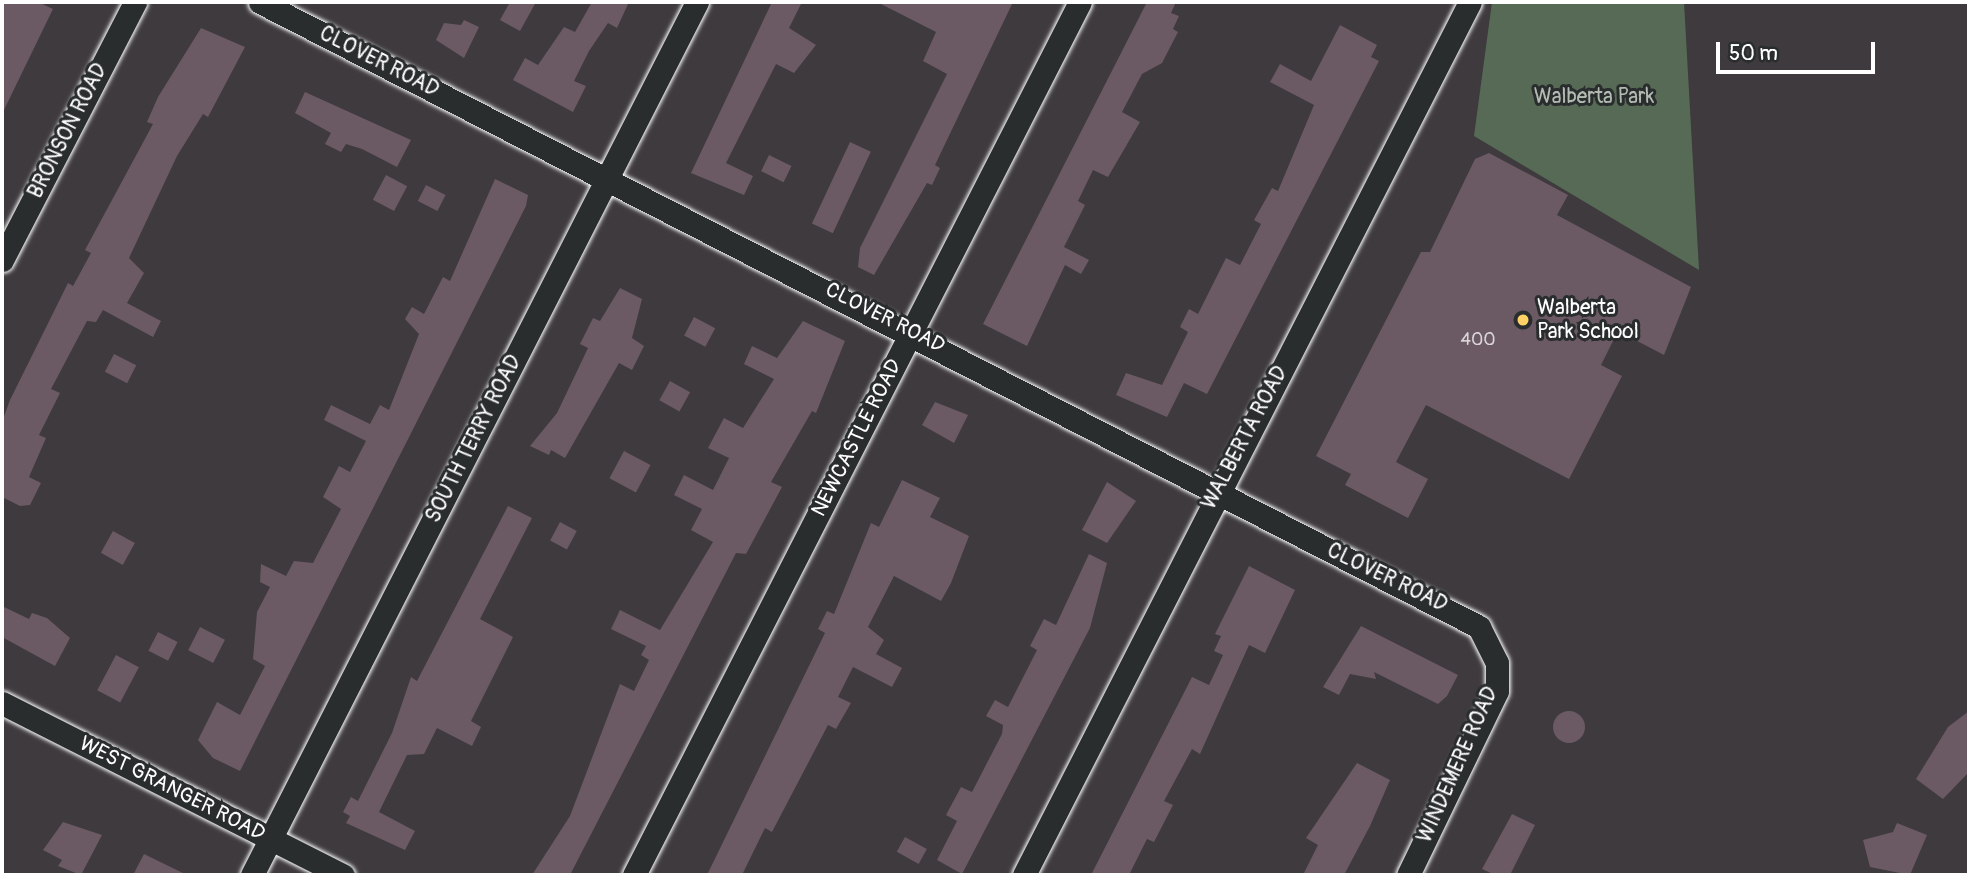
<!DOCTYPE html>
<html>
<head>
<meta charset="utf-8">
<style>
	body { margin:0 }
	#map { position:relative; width:1971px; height:877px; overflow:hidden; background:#3e3a3e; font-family:Pangolin,sans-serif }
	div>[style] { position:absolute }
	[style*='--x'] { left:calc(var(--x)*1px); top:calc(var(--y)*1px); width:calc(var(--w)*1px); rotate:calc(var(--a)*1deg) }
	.green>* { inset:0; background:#566a55 }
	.building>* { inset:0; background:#6b5a63; transform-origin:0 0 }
	.round { border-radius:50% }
	.roads { filter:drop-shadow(0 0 2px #fff) drop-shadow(0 0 2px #fff) }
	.minor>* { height:23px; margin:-11.5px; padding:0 11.5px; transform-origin:11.5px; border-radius:11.5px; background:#2a2d2e }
	.dots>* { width:19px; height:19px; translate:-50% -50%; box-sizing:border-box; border:4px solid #2a2d2e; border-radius:50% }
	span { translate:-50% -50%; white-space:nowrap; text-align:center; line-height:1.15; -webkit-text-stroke:6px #2a2d2e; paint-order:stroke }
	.number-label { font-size:18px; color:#dad6d8 }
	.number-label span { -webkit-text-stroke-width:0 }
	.street-label { font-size:21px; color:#fff }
	.park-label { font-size:21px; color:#b3bcb2 }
	.poi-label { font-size:21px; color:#fff }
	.left { translate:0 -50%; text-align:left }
	.frame { position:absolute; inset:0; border:4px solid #fff; pointer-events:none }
	.scale { position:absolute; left:1716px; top:42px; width:159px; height:32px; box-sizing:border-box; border:4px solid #fff; border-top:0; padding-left:9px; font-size:21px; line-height:24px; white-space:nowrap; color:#fff; -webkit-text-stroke:5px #2a2d2e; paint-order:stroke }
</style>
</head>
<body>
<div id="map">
	<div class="green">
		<div style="clip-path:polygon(1492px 2px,1684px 2px,1699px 270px,1474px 136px)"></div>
	</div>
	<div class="building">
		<div style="clip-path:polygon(2px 2px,38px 2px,53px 9px,2px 114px)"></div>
		<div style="clip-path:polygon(510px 2px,536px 2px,520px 31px,500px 20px)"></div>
		<div style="clip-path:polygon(592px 2px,629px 2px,617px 28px,608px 23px,589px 51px,574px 81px,586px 86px,573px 112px,513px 80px,525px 58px,538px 65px,564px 27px,575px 32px)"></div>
		<div style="clip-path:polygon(772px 2px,802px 2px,789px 28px,816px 45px,794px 73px,776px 64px,726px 163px,753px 176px,744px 195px,691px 173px)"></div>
		<div style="clip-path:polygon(877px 2px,1013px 2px,935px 165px,940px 168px,932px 185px,927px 183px,874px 275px,858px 267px,860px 248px,947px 74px,923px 61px,936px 32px)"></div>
		<div style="clip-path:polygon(1147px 2px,1176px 2px,1171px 13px,1179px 16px,1173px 29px,1178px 32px,1162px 63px,1142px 74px,1122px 112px,1140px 122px,1108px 177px,1093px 170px,1078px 201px,1085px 205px,1064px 247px,1089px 260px,1081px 274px,1065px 265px,1027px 346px,983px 324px)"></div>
		<div style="clip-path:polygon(464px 20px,479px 27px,464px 58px,436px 40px,444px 23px,461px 25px)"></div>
		<div style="clip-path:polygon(1340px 25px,1377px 45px,1371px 57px,1379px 61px,1207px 394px,1184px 383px,1167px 417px,1116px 395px,1126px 373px,1162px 385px,1188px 332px,1180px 327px,1189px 309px,1198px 314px,1226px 258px,1240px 265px,1261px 224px,1254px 220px,1272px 188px,1278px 191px,1314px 105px,1270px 82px,1280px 64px,1311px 81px)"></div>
		<div style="clip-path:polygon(201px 28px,245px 47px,208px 117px,203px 114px,177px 156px,129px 258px,144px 273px,127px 303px,161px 321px,153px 337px,103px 310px,96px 322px,87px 321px,51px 389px,60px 393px,39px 435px,46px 438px,29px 477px,41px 483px,30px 505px,20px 506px,2px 497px,2px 422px,10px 400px,68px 283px,73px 286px,91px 253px,85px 250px,153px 124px,147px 122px,158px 97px)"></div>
		<div style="clip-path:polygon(305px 92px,411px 140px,397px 167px,362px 149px,346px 144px,341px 152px,325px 144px,331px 133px,295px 113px)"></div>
		<div style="left:850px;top:142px;width:23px;height:90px;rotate:25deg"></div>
		<div style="clip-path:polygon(1489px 153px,1568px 195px,1557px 215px,1691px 287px,1664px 355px,1618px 331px,1601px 365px,1622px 376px,1569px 479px,1426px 405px,1396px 462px,1428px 479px,1408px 518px,1345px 485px,1351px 474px,1316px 456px,1421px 252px,1430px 252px,1475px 159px)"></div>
		<div style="left:769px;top:155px;width:25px;height:18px;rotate:26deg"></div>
		<div style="left:386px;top:175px;width:24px;height:28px;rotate:28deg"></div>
		<div style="clip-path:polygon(495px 179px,528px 195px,526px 206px,240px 771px,213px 758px,198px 740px,217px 702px,240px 715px,265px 666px,253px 659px,257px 612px,270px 587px,260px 582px,261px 564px,286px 576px,294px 561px,313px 563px,341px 509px,323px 497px,339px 466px,350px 472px,366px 441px,324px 420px,331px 405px,370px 424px,380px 405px,389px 410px,419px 334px,405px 319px,412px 307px,424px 314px,443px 277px,450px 281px)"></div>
		<div style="left:426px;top:185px;width:22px;height:18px;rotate:27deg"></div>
		<div style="clip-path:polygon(620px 288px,642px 299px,632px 338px,644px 346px,632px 370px,619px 363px,565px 458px,551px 450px,549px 455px,530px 446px,557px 413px,588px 348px,580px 344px,593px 318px,600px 321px)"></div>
		<div style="left:694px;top:317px;width:24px;height:21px;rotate:28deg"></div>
		<div style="clip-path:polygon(803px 321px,845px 341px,816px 413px,812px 411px,771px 482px,782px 487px,746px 554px,736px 553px,570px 875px,532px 875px,570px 816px,620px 684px,634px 691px,649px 660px,641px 655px,646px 646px,611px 629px,620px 610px,660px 630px,713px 542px,691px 530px,702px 509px,674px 495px,684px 475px,713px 490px,729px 458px,708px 448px,724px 418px,743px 428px,774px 379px,744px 364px,752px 346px,777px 358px)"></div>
		<div style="left:114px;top:354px;width:25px;height:20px;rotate:27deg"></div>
		<div style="left:670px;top:381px;width:23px;height:22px;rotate:29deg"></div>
		<div style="clip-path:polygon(935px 402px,968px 415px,954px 443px,922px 425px)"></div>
		<div style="left:624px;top:451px;width:30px;height:31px;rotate:28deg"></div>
		<div style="clip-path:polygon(902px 480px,940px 498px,930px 517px,969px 536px,951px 583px,941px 601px,894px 576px,868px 627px,884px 640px,876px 654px,902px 668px,892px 687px,853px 667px,838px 697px,851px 703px,836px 729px,828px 725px,772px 832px,765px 828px,742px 875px,707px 875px,825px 633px,818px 629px,827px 611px,834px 614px,871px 523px,879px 527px)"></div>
		<div style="clip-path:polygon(1107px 482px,1136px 501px,1107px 543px,1082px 530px)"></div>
		<div style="clip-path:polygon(508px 506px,532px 518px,480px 619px,513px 637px,471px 721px,481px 727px,472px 746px,437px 728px,424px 754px,407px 755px,379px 812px,415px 831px,405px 850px,346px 823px,350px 816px,343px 812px,351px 797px,358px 801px,392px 733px,411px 677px,417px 681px)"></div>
		<div style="left:560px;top:522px;width:19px;height:21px;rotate:28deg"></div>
		<div style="left:113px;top:531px;width:25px;height:25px;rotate:29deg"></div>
		<div style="clip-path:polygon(1089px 554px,1107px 563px,1090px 628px,962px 874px,937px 860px,957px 821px,946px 815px,961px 787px,972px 792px,1002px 734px,1003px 725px,986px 716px,995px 700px,1008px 707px,1037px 650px,1030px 646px,1044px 619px,1056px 625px)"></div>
		<div style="clip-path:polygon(1249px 566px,1295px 590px,1265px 653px,1249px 645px,1200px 754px,1192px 749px,1164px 801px,1173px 805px,1154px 842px,1147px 839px,1129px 875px,1091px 875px,1192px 677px,1209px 685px,1223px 655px,1214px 651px,1221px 636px,1215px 634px)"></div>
		<div style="clip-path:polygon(2px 606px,29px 619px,32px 613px,47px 618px,70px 638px,55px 666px,2px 637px)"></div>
		<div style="clip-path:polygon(1361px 626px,1458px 675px,1447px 696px,1438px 704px,1374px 672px,1376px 679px,1350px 674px,1339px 695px,1323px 687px)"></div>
		<div style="left:200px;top:627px;width:28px;height:26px;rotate:27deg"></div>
		<div style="left:158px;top:632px;width:22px;height:21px;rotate:27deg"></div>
		<div style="left:116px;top:655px;width:26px;height:40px;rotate:28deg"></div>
		<div class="round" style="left:1553px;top:711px;width:32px;height:32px"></div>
		<div style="clip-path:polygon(1969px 711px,1969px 772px,1943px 799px,1916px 779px,1948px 727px)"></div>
		<div style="clip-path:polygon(1357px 763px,1390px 780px,1370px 826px,1344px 875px,1303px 875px,1318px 845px,1306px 838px)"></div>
		<div style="clip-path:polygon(1512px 814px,1535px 825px,1510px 875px,1495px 875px,1482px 869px)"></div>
		<div style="clip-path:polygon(63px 822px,102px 835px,81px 875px,58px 866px,62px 860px,43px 850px)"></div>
		<div style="clip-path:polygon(1897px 823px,1927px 835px,1910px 875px,1870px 867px,1863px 840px,1893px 832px)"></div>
		<div style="left:905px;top:837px;width:25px;height:17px;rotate:29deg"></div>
		<div style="clip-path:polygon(144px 854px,187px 875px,133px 875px)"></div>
	</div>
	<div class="roads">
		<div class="minor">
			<div style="--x:260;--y:2;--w:1370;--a:27.14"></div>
			<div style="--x:1479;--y:627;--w:40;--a:63.4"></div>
			<div style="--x:1497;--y:663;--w:28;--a:90"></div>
			<div style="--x:1497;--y:691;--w:204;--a:115.8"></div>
			<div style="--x:2;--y:260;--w:290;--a:-62.7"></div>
			<div style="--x:2;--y:703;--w:382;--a:26.8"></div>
			<div style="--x:252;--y:875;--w:980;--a:-62.99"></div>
			<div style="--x:634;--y:875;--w:980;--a:-62.94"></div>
			<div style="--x:1024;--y:875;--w:980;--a:-62.94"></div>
		</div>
	</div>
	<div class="dots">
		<div style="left:1523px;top:320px;background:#ffd166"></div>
	</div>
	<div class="number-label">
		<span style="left:1478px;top:340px">400</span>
	</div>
	<div class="street-label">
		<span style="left:379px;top:62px;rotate:27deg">CLOVER ROAD</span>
		<span style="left:68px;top:131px;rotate:-63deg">BRONSON ROAD</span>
		<span style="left:885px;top:318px;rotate:27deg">CLOVER ROAD</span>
		<span style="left:857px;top:438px;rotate:-63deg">NEWCASTLE ROAD</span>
		<span style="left:1245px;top:438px;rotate:-62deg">WALBERTA ROAD</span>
		<span style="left:474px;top:439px;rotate:-63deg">SOUTH TERRY ROAD</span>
		<span style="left:1387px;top:578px;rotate:26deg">CLOVER ROAD</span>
		<span style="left:1458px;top:765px;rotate:-66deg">WINDEMERE ROAD</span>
		<span style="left:172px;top:789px;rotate:27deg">WEST GRANGER ROAD</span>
	</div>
	<div class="park-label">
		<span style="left:1594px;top:97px">Walberta Park</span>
	</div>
	<div class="poi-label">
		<span class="left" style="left:1537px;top:320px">Walberta<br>Park School</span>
	</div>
	<div class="frame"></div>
	<div class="scale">50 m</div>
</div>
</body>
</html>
